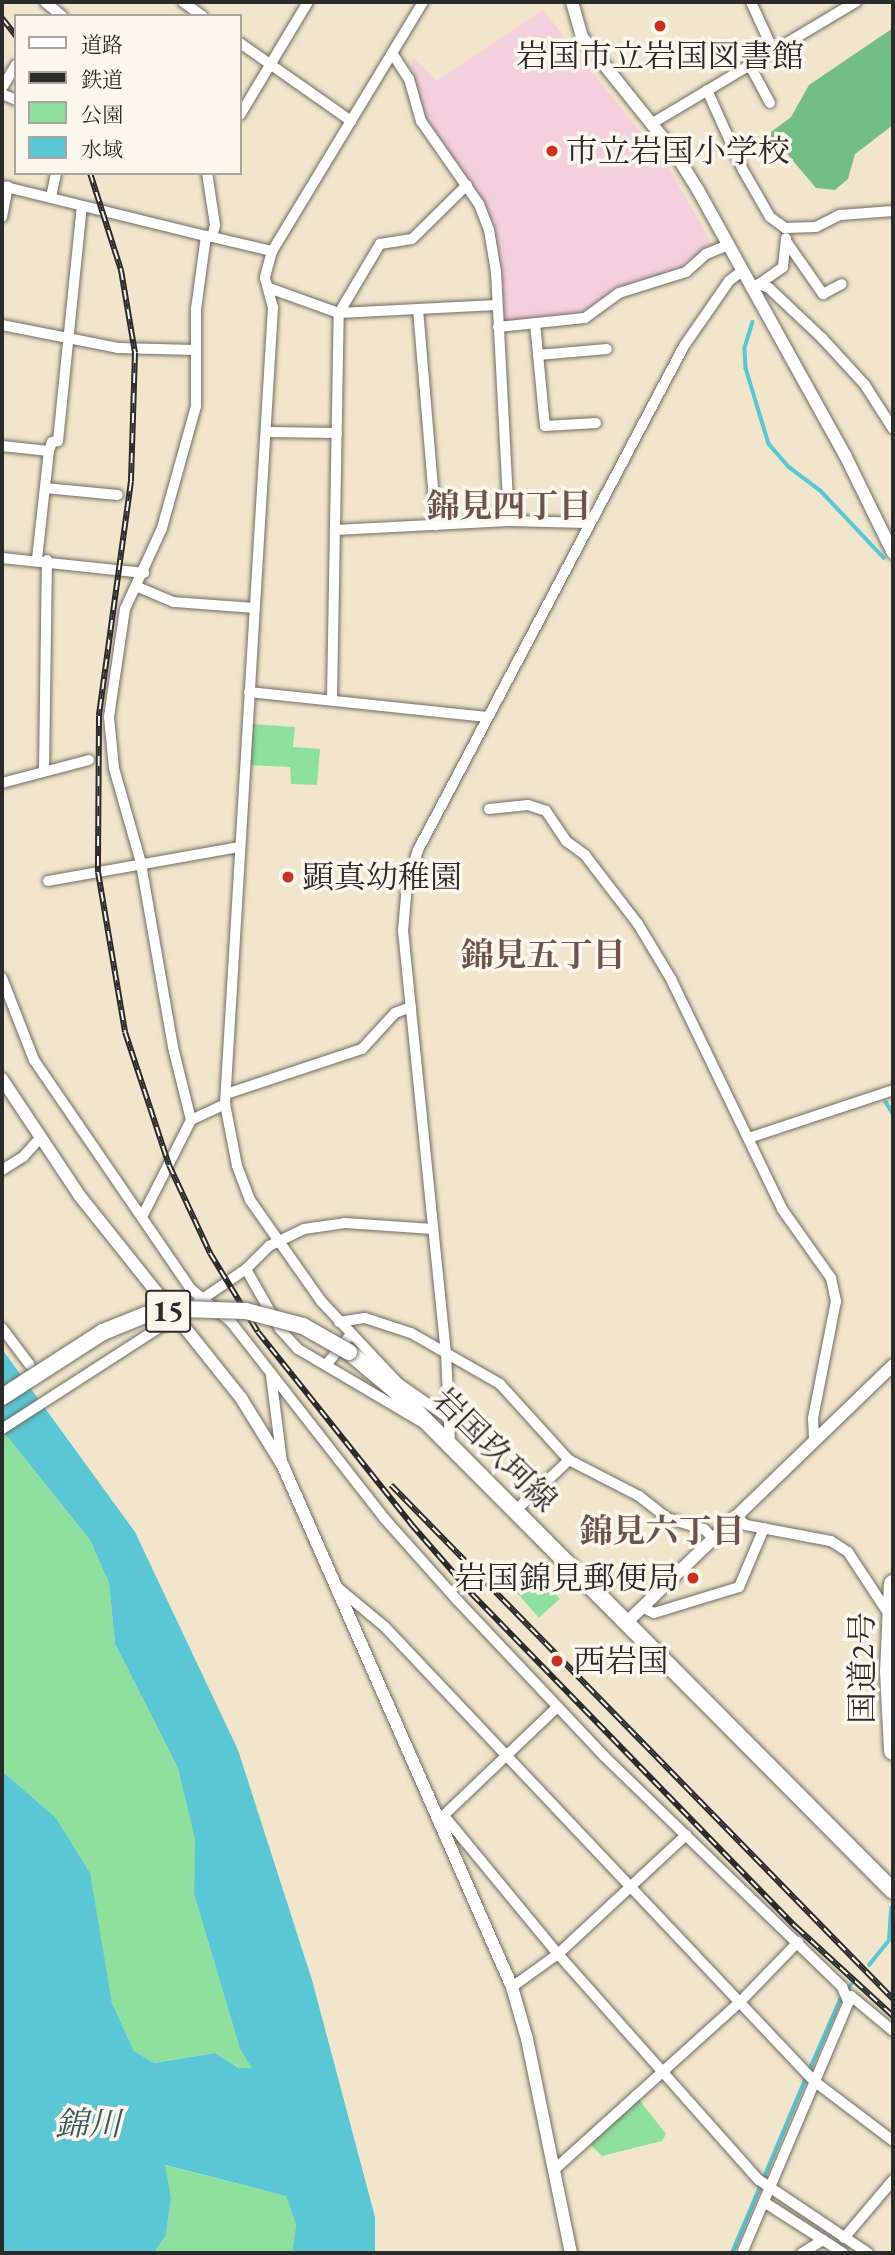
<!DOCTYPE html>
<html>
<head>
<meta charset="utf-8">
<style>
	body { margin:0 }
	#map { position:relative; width:895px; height:2255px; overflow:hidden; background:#f1e6cb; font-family:"EB Garamond","Noto Serif JP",serif }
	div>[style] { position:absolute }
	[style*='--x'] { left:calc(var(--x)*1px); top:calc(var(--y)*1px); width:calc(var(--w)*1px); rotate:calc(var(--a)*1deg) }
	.built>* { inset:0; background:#f4cfdd }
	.green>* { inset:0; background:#8fdf9e; transform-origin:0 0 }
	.forest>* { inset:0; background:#73be85 }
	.water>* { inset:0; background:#5cc7d4 }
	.stream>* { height:3.5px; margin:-1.75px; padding:0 1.75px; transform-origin:1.75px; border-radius:1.75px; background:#5cc7d4 }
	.roads { filter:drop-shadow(0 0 2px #706c63) drop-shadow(0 0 2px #706c63) }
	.minor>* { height:10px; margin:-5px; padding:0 5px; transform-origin:5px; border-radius:5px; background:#fff }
	.tertiary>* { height:12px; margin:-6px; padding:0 6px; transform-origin:6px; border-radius:6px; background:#fff }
	.primary>* { height:16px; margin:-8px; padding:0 8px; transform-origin:8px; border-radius:8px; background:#fff }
	.trunk>* { height:18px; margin:-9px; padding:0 9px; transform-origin:9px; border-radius:9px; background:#fff }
	.rail>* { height:6px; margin-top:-3px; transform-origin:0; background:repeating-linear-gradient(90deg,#fbf7ec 0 10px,#2b2b2b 0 20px); box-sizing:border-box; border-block:2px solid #2b2b2b }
	.bridges { filter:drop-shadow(0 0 2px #706c63) drop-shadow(0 0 2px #706c63) }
	.primary-bridge>* { height:16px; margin:-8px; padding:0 8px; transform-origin:8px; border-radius:8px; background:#fff }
	.dots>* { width:19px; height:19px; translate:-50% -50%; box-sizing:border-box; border:4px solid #fbf7ec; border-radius:50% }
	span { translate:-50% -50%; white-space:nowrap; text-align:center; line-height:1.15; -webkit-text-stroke:7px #fbf7ec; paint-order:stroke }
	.shield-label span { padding:2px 5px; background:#fbf7ec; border:2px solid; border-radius:5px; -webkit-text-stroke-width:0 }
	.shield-label { font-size:30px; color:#2b2b2b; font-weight:700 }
	.poi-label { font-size:32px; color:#2b2b2b }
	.left { translate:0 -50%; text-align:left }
	.right { translate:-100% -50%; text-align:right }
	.street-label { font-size:32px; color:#2b2b2b }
	.neighbourhood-label { font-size:33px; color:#6d524d; font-weight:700 }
	.water-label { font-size:33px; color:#3a5a5e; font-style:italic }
	.frame { position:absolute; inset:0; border:4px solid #2b2b2b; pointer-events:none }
	.legend { position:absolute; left:14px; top:14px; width:228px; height:161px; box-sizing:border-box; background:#fbf7ec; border:2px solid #a8a59f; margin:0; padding:9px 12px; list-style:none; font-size:21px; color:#2b2b2b }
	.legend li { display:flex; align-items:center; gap:14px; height:35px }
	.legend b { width:35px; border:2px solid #a8a59f }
</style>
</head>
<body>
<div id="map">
	<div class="built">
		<div style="clip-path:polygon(543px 10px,669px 168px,714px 248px,687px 260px,681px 269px,582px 315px,504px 322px,487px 212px,425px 120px,411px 65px,413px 58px,437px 81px)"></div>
	</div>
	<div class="green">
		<div style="clip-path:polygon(251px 724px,295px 727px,293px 747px,320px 749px,317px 785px,291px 784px,290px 767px,247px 765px)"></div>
		<div style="clip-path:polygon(2px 1430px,90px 1540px,109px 1583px,115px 1644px,178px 1768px,196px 1839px,194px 1894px,240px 2049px,253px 2068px,240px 2068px,215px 2053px,154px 2063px,134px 2051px,112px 2003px,98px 1940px,55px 1817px,2px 1771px)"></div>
		<div style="left:533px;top:1569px;width:40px;height:28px;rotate:48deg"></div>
		<div style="clip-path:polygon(637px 2097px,666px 2134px,662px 2141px,602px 2156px,588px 2142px)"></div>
		<div style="clip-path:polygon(164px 2165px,286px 2196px,296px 2225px,292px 2253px,154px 2253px,166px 2235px,171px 2198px)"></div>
	</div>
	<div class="forest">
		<div style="clip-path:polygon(893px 28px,893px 125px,855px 154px,848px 179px,835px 190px,816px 188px,783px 149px,768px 144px,767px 135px,791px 117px,809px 85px)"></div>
	</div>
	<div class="water">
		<div style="clip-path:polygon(2px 1349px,135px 1532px,238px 1750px,312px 1980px,375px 2217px,375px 2253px,292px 2253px,296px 2225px,286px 2196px,165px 2165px,171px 2198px,166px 2235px,154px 2253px,2px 2253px,2px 1771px,55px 1817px,90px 1873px,112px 2003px,134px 2051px,154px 2063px,215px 2053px,239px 2068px,252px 2068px,240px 2049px,194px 1894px,195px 1839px,178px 1768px,115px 1644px,109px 1583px,90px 1540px,2px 1430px)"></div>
	</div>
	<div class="stream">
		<div style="--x:753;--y:322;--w:28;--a:107"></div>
		<div style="--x:745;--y:349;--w:19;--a:87"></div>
		<div style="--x:746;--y:368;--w:79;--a:73.2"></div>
		<div style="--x:769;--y:444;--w:30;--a:49"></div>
		<div style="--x:789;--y:467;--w:39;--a:37"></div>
		<div style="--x:820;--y:490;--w:93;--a:46.7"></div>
		<div style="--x:886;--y:1102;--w:13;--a:58"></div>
		<div style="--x:869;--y:1965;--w:32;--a:-51"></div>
		<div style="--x:889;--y:1940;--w:32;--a:-86"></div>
		<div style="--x:809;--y:2071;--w:77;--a:-66.4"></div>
		<div style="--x:840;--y:2000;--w:19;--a:-54"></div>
		<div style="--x:732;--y:2253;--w:190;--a:-67.1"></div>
	</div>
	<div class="roads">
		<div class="minor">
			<div style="--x:45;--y:2;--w:22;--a:39"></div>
			<div style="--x:183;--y:2;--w:24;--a:36"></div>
			<div style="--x:423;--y:2;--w:291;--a:121.2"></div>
			<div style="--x:272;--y:251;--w:28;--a:105"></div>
			<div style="--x:265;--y:278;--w:30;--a:75"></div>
			<div style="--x:273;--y:307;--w:798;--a:93.45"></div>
			<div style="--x:225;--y:1104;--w:63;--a:79"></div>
			<div style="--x:237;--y:1166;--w:36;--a:69"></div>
			<div style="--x:250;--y:1200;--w:123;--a:54.9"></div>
			<div style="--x:321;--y:1301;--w:112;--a:46.8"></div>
			<div style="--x:398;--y:1383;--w:65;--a:34.9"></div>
			<div style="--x:751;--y:2;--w:53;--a:65.4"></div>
			<div style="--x:240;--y:43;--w:136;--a:35.1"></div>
			<div style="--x:392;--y:53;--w:31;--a:57"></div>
			<div style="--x:409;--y:79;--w:44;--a:74.1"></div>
			<div style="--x:421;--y:121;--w:101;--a:55.1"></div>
			<div style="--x:479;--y:204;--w:28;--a:69"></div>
			<div style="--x:489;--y:230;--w:43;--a:80.5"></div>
			<div style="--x:496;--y:272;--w:249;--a:87"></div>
			<div style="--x:749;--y:64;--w:44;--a:61.7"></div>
			<div style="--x:2;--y:88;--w:27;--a:-59"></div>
			<div style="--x:707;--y:90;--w:88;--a:65.8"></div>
			<div style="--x:743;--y:170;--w:54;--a:60.1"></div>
			<div style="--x:770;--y:217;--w:19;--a:36"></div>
			<div style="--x:785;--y:228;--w:31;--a:-2"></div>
			<div style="--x:816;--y:227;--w:27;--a:-27"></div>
			<div style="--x:840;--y:215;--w:53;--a:-4.3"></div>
			<div style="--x:2;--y:94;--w:15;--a:23"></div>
			<div style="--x:240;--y:115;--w:132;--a:-59"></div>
			<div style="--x:651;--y:124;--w:239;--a:-30.8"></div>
			<div style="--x:2;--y:186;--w:210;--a:13.8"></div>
			<div style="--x:51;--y:197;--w:25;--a:-78"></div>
			<div style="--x:2;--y:217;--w:31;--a:-79"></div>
			<div style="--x:212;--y:237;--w:62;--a:13.1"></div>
			<div style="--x:786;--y:241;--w:65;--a:55.1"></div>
			<div style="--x:823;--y:294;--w:21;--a:-28"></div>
			<div style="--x:759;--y:284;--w:29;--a:-35"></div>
			<div style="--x:783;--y:267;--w:29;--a:-84"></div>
			<div style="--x:269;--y:288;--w:74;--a:19.7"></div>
			<div style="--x:339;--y:313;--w:158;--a:-2.9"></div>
			<div style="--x:751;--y:288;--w:9;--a:-27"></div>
			<div style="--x:759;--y:284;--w:11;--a:22"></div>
			<div style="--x:769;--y:288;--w:73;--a:43.3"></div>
			<div style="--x:822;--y:338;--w:64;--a:47.5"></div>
			<div style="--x:865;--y:385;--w:52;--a:57.5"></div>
			<div style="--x:418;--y:309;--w:217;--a:85.2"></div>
			<div style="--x:535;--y:323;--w:103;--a:84.5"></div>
			<div style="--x:545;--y:426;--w:51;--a:-3.4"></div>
			<div style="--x:2;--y:325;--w:118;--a:11.2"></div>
			<div style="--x:118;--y:348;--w:78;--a:1.5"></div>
			<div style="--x:498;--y:327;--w:87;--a:-5.9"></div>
			<div style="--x:585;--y:318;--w:42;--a:-36.3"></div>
			<div style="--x:619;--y:293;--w:70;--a:-17.4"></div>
			<div style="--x:686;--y:272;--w:27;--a:-42"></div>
			<div style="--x:706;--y:254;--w:24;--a:-22"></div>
			<div style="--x:538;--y:355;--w:69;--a:-5"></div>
			<div style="--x:266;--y:432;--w:71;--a:0.8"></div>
			<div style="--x:2;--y:446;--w:47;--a:6.1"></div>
			<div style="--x:45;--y:488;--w:73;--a:5.5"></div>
			<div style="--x:335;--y:530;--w:174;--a:-3"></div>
			<div style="--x:509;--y:521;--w:79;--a:1.5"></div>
			<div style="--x:2;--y:558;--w:143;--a:6"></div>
			<div style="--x:37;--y:559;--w:109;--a:-83.7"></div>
			<div style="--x:49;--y:451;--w:9;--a:-72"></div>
			<div style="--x:52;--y:442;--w:6;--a:-9"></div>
			<div style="--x:58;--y:441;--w:236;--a:-84.2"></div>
			<div style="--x:138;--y:587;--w:39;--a:23"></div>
			<div style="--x:174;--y:602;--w:79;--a:4.3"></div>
			<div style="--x:249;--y:692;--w:239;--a:6"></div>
			<div style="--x:332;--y:698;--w:385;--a:-89"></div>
			<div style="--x:339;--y:313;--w:80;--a:-59.3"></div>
			<div style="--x:380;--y:244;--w:32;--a:-9"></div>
			<div style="--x:412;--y:239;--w:77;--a:-44.5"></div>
			<div style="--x:44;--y:770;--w:210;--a:-89.2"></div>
			<div style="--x:2;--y:783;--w:90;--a:-14.8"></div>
			<div style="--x:489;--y:809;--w:39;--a:-6"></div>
			<div style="--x:528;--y:805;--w:19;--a:18"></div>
			<div style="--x:546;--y:811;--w:36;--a:56"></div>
			<div style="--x:566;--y:841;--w:24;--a:36"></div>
			<div style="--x:585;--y:855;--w:87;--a:52.5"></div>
			<div style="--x:638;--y:924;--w:64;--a:59"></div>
			<div style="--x:671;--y:979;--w:255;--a:64.2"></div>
			<div style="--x:782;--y:1209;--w:85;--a:54.6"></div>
			<div style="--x:831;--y:1278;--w:24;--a:78"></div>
			<div style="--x:836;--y:1301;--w:119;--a:101.1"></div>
			<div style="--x:813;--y:1418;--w:22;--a:87"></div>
			<div style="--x:48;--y:881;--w:194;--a:-10.1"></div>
			<div style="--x:2;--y:978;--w:88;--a:68.7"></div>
			<div style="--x:34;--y:1060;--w:278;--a:55.6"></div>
			<div style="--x:191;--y:1289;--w:52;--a:39.5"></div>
			<div style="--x:231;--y:1322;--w:249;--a:52"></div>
			<div style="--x:384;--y:1518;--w:111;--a:48.3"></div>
			<div style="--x:458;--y:1601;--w:213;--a:46.7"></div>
			<div style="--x:604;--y:1756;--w:332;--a:44.1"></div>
			<div style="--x:842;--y:1987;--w:15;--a:67"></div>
			<div style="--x:226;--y:1094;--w:143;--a:-18.3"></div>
			<div style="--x:362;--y:1049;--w:49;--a:-47.5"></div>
			<div style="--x:395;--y:1013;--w:17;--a:-21"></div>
			<div style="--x:191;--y:1120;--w:75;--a:-103.9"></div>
			<div style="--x:173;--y:1047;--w:187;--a:-99.9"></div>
			<div style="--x:141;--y:863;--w:99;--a:-105.9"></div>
			<div style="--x:114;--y:768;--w:51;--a:-95.6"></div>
			<div style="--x:109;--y:717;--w:109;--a:-81.6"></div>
			<div style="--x:125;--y:609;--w:89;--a:-65.4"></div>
			<div style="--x:162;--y:528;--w:127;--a:-74.4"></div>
			<div style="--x:196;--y:406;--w:97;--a:-90"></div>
			<div style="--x:196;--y:309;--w:74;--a:-82.2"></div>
			<div style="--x:206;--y:236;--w:6;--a:9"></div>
			<div style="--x:212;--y:237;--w:12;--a:-76"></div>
			<div style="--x:215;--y:225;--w:53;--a:-98.7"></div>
			<div style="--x:749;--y:1138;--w:152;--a:-18.4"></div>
			<div style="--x:2;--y:1170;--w:25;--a:-32"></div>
			<div style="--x:23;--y:1157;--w:25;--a:-48"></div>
			<div style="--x:143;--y:1215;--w:106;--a:-63.2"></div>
			<div style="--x:191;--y:1120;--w:38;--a:-25"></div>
			<div style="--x:246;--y:1269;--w:69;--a:60.5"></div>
			<div style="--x:280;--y:1329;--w:27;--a:48"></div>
			<div style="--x:298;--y:1349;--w:144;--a:30.5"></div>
			<div style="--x:198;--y:1302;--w:58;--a:-34.5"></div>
			<div style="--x:246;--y:1269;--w:33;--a:-45"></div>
			<div style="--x:269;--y:1246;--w:39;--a:-26"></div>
			<div style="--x:304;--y:1229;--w:41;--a:-8.3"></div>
			<div style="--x:345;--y:1223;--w:88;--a:3.9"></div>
			<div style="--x:339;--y:1322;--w:26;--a:-9"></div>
			<div style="--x:365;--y:1318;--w:48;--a:18.1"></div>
			<div style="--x:411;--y:1333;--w:103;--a:29.8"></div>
			<div style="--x:500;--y:1384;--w:103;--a:47.8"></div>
			<div style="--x:569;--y:1460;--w:79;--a:27.2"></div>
			<div style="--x:639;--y:1496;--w:36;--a:38"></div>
			<div style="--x:667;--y:1518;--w:39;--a:17"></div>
			<div style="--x:704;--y:1529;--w:13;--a:45"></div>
			<div style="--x:2;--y:1328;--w:46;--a:52.9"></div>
			<div style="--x:326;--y:1365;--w:38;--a:-51"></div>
			<div style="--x:271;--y:1375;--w:88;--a:82.8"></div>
			<div style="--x:2;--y:1429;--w:214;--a:-32.8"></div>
			<div style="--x:450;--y:1444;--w:90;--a:-92.5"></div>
			<div style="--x:446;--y:1354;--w:425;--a:-95.8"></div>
			<div style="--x:403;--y:931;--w:47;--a:-85.1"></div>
			<div style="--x:407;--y:884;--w:36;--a:-72"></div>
			<div style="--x:418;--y:850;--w:570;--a:-62.18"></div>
			<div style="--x:684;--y:346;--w:79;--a:-55.3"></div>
			<div style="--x:729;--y:281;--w:16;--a:-38"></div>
			<div style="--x:516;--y:1510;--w:73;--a:-43.3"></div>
			<div style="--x:734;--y:1516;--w:15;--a:37"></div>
			<div style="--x:746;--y:1525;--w:86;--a:10.7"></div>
			<div style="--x:831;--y:1541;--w:20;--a:33"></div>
			<div style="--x:848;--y:1552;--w:77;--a:56.7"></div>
			<div style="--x:337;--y:1587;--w:62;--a:39.8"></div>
			<div style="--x:385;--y:1627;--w:625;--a:46.62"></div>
			<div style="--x:814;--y:2081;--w:99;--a:37.2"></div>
			<div style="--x:642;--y:1607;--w:13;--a:27"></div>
			<div style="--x:654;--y:1613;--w:89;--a:-17"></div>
			<div style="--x:739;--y:1587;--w:64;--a:-67"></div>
			<div style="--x:445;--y:1817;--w:178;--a:50.5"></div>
			<div style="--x:558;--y:1954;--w:302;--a:48.4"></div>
			<div style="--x:759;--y:2180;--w:131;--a:33.8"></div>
			<div style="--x:441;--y:1818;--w:161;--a:-43.7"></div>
			<div style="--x:512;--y:1987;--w:57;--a:-35.7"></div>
			<div style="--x:558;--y:1954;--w:175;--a:-42.9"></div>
			<div style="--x:555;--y:2169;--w:248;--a:-42.1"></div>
			<div style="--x:739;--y:2003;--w:85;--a:-46"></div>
			<div style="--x:764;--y:2202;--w:94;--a:32.8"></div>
			<div style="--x:844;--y:2238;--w:76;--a:-49.8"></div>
			<div style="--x:742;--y:2253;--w:279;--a:-67"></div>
			<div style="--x:851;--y:1996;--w:55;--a:39.8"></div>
			<div style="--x:802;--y:2253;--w:25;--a:-32"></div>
		</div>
		<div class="tertiary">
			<div style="--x:572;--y:2;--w:36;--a:74"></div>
			<div style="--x:582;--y:37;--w:149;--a:51.3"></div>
			<div style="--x:675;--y:153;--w:44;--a:58.1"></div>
			<div style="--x:698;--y:190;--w:303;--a:61"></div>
			<div style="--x:845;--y:455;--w:109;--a:63.9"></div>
			<div style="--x:2;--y:1079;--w:139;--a:56.4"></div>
			<div style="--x:79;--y:1195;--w:260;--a:51.4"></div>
			<div style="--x:241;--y:1398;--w:80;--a:58.3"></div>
			<div style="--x:283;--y:1466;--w:569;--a:66.27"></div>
			<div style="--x:512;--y:1987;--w:54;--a:73.9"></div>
			<div style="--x:527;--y:2039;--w:218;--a:78.4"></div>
			<div style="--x:627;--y:1622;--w:370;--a:-44"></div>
		</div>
		<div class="primary">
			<div style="--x:349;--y:1352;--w:65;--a:40"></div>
			<div style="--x:399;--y:1394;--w:701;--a:45.17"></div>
		</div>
		<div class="trunk">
			<div style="--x:893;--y:1584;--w:87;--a:92.6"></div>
			<div style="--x:889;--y:1671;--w:80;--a:87.1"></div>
		</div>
	</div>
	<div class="rail">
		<div style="--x:2;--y:18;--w:23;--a:52"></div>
		<div style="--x:90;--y:173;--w:102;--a:72.3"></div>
		<div style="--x:121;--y:270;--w:84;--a:80.4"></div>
		<div style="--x:135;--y:353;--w:128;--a:91.8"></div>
		<div style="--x:131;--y:481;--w:237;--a:97.8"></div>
		<div style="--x:99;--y:716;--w:156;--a:90.4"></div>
		<div style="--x:98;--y:872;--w:162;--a:80.4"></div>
		<div style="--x:125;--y:1032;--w:140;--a:71.7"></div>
		<div style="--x:169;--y:1165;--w:97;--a:65"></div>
		<div style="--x:210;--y:1253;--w:92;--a:58.7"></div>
		<div style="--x:258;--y:1332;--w:246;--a:51.4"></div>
		<div style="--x:411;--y:1524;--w:93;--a:48.9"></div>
		<div style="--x:472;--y:1594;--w:465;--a:45.8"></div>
		<div style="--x:796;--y:1927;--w:132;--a:42.5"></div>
		<div style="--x:391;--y:1485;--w:718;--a:45.68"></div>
	</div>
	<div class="bridges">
		<div class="primary-bridge">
			<div style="--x:2;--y:1397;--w:120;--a:-32.8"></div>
			<div style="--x:103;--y:1332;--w:45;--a:-22"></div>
			<div style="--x:145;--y:1315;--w:36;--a:-10"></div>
			<div style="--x:180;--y:1309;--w:66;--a:1.7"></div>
			<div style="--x:246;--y:1311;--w:59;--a:14.7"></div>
			<div style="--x:303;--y:1326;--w:53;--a:29.5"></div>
		</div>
	</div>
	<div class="dots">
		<div style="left:660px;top:26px;background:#c8321e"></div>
		<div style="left:552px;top:151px;background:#c8321e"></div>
		<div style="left:288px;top:877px;background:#c8321e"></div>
		<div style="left:693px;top:1578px;background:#c8321e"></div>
		<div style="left:557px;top:1661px;background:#c8321e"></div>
	</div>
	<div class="shield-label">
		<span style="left:168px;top:1311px">15</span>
	</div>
	<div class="poi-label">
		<span style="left:660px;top:56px">岩国市立岩国図書館</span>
		<span class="left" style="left:566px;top:151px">市立岩国小学校</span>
		<span class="left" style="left:302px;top:877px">顕真幼稚園</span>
		<span class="right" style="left:679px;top:1578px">岩国錦見郵便局</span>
		<span class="left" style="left:573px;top:1661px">西岩国</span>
	</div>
	<div class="street-label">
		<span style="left:495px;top:1450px;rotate:45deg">岩国玖珂線</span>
		<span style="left:862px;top:1668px;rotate:-90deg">国道2号</span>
	</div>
	<div class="neighbourhood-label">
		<span style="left:509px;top:506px">錦見四丁目</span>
		<span style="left:543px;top:955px">錦見五丁目</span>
		<span style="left:662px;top:1531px">錦見六丁目</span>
	</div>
	<div class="water-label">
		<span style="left:88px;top:2124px">錦川</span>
	</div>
	<div class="frame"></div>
	<ul class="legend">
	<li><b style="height:9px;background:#fff"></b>道路</li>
	<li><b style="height:9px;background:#2b2b2b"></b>鉄道</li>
	<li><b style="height:19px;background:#8fdf9e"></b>公園</li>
	<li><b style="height:19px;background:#5cc7d4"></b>水域</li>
	</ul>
</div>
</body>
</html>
